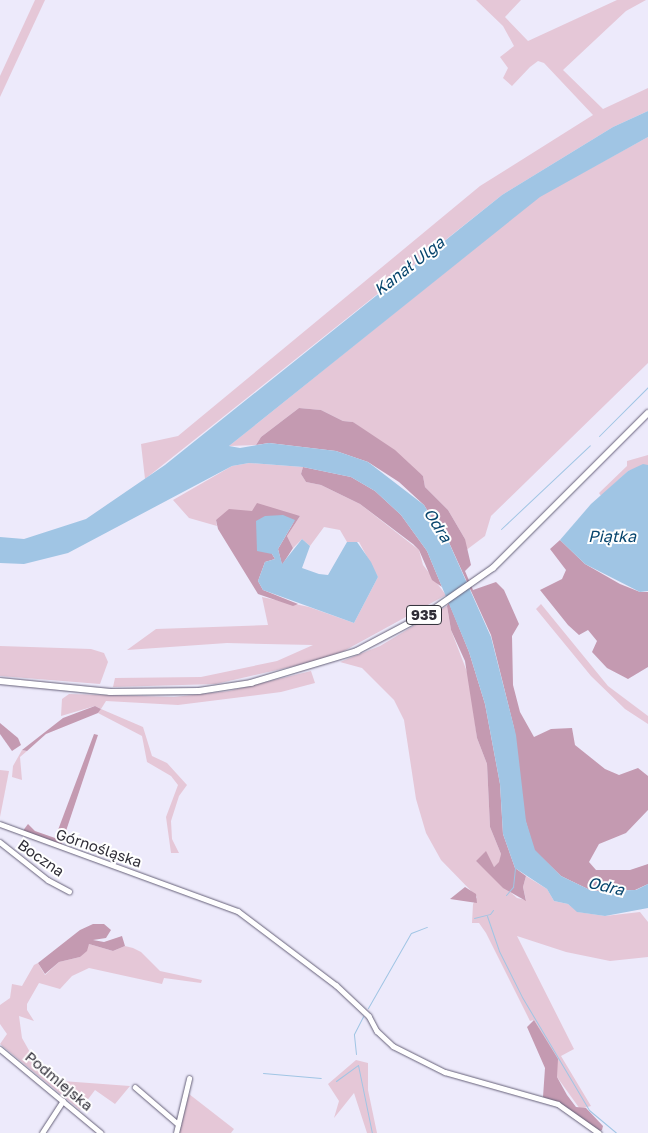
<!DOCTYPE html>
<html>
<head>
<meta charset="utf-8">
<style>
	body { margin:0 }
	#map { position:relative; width:648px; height:1133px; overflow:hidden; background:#edeafb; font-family:"Golos Text",sans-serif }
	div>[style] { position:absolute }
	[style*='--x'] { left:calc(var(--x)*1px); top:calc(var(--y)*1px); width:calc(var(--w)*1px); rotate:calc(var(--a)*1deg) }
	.green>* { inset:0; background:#e5c7d7 }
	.forest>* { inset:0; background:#c49ab1 }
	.water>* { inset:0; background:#a0c5e4 }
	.stream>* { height:1px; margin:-0.5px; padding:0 0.5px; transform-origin:0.5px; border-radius:0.5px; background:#a0c5e4 }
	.roads { filter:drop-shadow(0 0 1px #656078) drop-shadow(0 0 1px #656078) }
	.minor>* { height:4.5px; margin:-2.25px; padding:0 2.25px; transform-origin:2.25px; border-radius:2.25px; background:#fff }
	.major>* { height:5.5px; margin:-2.75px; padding:0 2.75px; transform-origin:2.75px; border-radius:2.75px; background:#fff }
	span { translate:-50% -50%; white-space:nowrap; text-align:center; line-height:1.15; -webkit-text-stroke:4px #fff; paint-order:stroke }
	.shield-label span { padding:1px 4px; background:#fff; border:1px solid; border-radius:4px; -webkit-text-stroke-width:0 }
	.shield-label { font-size:14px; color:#2f2d37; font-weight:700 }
	.street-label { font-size:15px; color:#2f2d37 }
	.water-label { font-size:16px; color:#07456d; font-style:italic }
</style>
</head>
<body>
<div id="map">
	<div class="green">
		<div style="clip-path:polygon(35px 0,45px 0,0 97px,0 76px)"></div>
		<div style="clip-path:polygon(476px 0,521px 0,505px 17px,528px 41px,617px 0,646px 0,626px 11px,563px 70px,603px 109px,648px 88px,648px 111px,613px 127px,502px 195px,145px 479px,141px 444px,178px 436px,480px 186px,593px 115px,544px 63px,538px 61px,530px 67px,512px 86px,503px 78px,508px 68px,500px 57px,514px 46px,503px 26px)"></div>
		<div style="clip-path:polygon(648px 137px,648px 363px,491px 516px,485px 536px,465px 551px,465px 539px,448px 510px,425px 487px,423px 476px,353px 422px,343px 421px,321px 410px,299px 408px,261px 437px,256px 445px,229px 446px,540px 196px)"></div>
		<div style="clip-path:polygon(648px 455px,648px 465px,628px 471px,601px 496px,599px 493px,627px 466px,627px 461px)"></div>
		<div style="clip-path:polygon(249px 463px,303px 467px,301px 474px,306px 482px,321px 485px,360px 504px,419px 550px,423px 565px,446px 595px,342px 652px,308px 663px,216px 684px,113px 687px,115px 678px,201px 677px,277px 661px,313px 645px,227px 643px,127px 650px,156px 629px,268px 625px,262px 597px,309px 607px,354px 623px,378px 577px,359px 542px,347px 542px,340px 530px,324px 527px,310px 546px,302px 539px,293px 548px,287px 536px,300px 516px,252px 511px,216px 520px,217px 526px,189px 518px,173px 500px,232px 466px)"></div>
		<div style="clip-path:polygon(541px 604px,608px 686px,648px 716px,648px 724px,625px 709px,591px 676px,536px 609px)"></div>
		<div style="clip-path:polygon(447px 606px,451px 630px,469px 677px,477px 738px,487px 764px,490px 827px,501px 854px,500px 862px,494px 867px,476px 861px,517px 898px,526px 900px,523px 887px,526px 876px,547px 889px,554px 901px,568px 904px,578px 912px,605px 916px,640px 912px,648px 922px,648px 957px,610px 961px,566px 952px,517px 936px,574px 1049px,561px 1056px,591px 1106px,580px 1109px,557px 1077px,557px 1059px,534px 1020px,530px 1021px,486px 933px,479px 923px,472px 923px,473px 904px,477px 897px,441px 860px,426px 833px,416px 799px,404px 720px,394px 700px,362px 668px,340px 662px,380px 646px)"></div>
		<div style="clip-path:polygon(0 646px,91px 649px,104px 653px,108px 662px,100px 684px,0 676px)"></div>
		<div style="clip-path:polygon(311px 671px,315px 683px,281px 692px,178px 705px,106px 701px,101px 709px,143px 727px,152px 756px,167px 763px,187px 785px,179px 796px,171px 821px,172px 839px,179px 853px,171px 853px,166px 817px,178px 785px,171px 776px,147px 762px,142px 736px,98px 713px,101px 709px,95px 706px,61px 716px,62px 699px,69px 694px,174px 697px,229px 691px)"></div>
		<div style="clip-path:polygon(22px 750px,27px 751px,20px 757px,22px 780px,12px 777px,13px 766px)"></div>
		<div style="clip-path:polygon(0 770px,9px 771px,0 817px)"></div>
		<div style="clip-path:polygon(89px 944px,113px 951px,125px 946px,133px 948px,141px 952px,160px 971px,202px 980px,201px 983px,164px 978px,162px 984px,89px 968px,72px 976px,60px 989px,39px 983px,27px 1004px,27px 1010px,34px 1021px,19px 1016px,22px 1038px,31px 1054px,62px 1081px,130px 1086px,115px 1104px,95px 1090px,80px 1110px,0 1044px,7px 1034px,0 1024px,0 1005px,10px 998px,12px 984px,22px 986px,34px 965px,38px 963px,45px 975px,59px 962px,80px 957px)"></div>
		<div style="clip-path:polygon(356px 1060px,368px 1063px,368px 1090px,377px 1133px,367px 1133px,354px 1093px,334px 1118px,339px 1101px,328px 1084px)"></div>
		<div style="clip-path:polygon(189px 1094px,234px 1129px,231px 1133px,179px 1133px)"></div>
	</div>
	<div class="forest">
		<div style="clip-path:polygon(299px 408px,321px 410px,343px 421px,353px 422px,395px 450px,423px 476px,425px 487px,448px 510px,465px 539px,471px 565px,465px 571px,473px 590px,496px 582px,504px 590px,519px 624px,512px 636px,513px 685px,520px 712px,534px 737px,551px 729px,572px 728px,575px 745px,605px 769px,619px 775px,638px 768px,648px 776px,648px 810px,626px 833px,599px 844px,589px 862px,596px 870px,630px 870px,648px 864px,648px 884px,635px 890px,592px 891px,561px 876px,534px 850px,525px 819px,514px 728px,491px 635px,442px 527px,432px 518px,424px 505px,399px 482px,368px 462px,336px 451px,269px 443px,256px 445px,261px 437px)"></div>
		<div style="clip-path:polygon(303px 467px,351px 477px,375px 491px,401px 515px,427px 551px,442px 587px,432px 580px,419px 550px,413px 544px,360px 504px,321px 485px,306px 482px,301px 474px)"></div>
		<div style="clip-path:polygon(257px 503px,300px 516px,287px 536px,293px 548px,282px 565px,278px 549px,295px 520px,272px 554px,275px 559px,265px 562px,258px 581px,263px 590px,298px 604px,293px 606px,258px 594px,218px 529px,216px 520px,229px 509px,252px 511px)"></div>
		<div style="clip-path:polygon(560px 540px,585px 564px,620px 584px,640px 592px,648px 592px,648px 667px,628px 679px,607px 668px,592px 652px,597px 641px,588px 630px,579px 635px,568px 625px,540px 590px,562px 579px,566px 570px,550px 549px)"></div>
		<div style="clip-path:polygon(449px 603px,469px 652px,485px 704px,500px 784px,503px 834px,515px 868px,526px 876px,523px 887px,526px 901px,503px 888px,476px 861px,486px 851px,494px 867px,499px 862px,501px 854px,490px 827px,487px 764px,477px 738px,465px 661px,451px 630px,447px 606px)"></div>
		<div style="clip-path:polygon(95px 706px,101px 709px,98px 713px,46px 734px,27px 751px,22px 750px,63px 718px)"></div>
		<div style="clip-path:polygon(0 723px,18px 738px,21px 745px,12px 751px,0 734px)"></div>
		<div style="clip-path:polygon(94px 734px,98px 735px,61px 846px,22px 832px,28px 824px,35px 831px,55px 838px)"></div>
		<div style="clip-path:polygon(465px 887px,476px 894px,477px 903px,450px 899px)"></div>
		<div style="clip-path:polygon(93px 924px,104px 924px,111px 930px,106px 938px,93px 940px,104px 942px,122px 936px,125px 946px,113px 951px,89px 944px,87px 951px,80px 957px,59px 962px,45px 974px,38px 963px,80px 930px)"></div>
		<div style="clip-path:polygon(534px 1020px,558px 1059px,557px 1077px,567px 1095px,576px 1107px,586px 1108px,603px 1126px,602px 1130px,598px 1132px,560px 1104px,543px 1097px,545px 1068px,527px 1027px)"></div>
	</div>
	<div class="water">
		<div style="clip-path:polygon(648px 111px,648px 137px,540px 197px,229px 446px,240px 448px,269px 443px,336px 451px,368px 462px,424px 505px,432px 518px,442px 527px,491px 637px,516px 735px,526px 821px,535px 850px,561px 876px,592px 891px,636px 890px,648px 884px,648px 908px,605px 916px,577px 912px,568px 904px,554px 901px,547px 889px,515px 868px,503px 834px,500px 784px,485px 704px,469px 652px,427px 551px,401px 515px,375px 491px,351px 477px,303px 467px,249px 463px,232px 466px,68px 553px,24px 564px,0 563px,0 537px,24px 539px,86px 519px,165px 465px,502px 195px,613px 127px)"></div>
		<div style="clip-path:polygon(643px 464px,648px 465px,648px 591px,640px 592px,585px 564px,560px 540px,591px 504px,628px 471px)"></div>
		<div style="clip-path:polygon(283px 515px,295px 520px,278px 549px,282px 564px,302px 539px,310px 546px,302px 568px,319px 574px,328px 575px,347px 542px,357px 542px,371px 562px,378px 577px,354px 623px,263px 590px,258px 581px,265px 562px,275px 559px,272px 554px,257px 551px,256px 521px,265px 516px)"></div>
	</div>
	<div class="stream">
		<div style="--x:599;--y:436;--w:69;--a:-45"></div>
		<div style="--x:501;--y:529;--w:122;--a:-43.3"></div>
		<div style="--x:506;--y:895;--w:11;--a:-49"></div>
		<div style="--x:513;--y:887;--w:19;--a:-84"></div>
		<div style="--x:487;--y:916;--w:37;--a:71"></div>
		<div style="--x:499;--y:951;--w:51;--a:63.4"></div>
		<div style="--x:522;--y:997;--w:131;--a:59.3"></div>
		<div style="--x:589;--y:1110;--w:35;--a:40"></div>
		<div style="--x:474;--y:918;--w:16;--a:-14"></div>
		<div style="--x:490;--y:914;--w:5;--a:-53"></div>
		<div style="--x:368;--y:1008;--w:86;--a:-60.2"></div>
		<div style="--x:411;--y:933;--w:17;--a:-21"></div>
		<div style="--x:356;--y:1054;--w:20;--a:-96"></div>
		<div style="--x:354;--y:1034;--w:20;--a:-63"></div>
		<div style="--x:263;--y:1073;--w:58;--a:4.9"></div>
		<div style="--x:336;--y:1081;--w:27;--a:-36"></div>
		<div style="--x:358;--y:1065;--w:69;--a:78.4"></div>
	</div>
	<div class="roads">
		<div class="minor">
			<div style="--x:0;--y:824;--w:253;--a:20.1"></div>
			<div style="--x:238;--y:911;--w:123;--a:37.1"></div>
			<div style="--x:336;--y:985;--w:45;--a:43.2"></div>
			<div style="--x:369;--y:1016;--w:17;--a:62"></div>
			<div style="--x:377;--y:1031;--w:22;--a:43"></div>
			<div style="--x:393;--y:1046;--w:58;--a:26.6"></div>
			<div style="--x:445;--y:1072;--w:117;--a:15.8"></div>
			<div style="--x:558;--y:1104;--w:50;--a:35.3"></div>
			<div style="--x:0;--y:842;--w:61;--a:38.4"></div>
			<div style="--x:48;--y:880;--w:24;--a:28"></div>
			<div style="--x:0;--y:1049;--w:131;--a:39.7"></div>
			<div style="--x:135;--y:1087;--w:57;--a:40.7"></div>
			<div style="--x:42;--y:1133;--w:38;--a:-57"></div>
			<div style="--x:176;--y:1133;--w:56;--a:-76.5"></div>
		</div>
		<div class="major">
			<div style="--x:0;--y:681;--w:111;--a:5.7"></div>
			<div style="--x:110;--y:692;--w:89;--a:-0.6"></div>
			<div style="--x:199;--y:691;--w:53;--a:-8.7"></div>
			<div style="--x:251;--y:683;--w:111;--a:-16.8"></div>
			<div style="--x:357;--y:651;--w:79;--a:-27.9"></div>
			<div style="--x:427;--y:614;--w:80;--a:-34.9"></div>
			<div style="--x:493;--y:568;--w:219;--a:-45"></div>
		</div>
	</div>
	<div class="shield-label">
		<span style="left:424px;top:615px">935</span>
	</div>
	<div class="street-label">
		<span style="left:99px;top:848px;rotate:19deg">Górnośląska</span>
		<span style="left:41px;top:858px;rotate:35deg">Boczna</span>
		<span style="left:59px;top:1081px;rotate:40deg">Podmiejska</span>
	</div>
	<div class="water-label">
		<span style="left:409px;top:266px;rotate:-38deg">Kanał Ulga</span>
		<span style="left:438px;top:525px;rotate:58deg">Odra</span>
		<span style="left:612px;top:536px">Piątka</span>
		<span style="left:606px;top:886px;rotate:13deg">Odra</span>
	</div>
</div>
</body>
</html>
